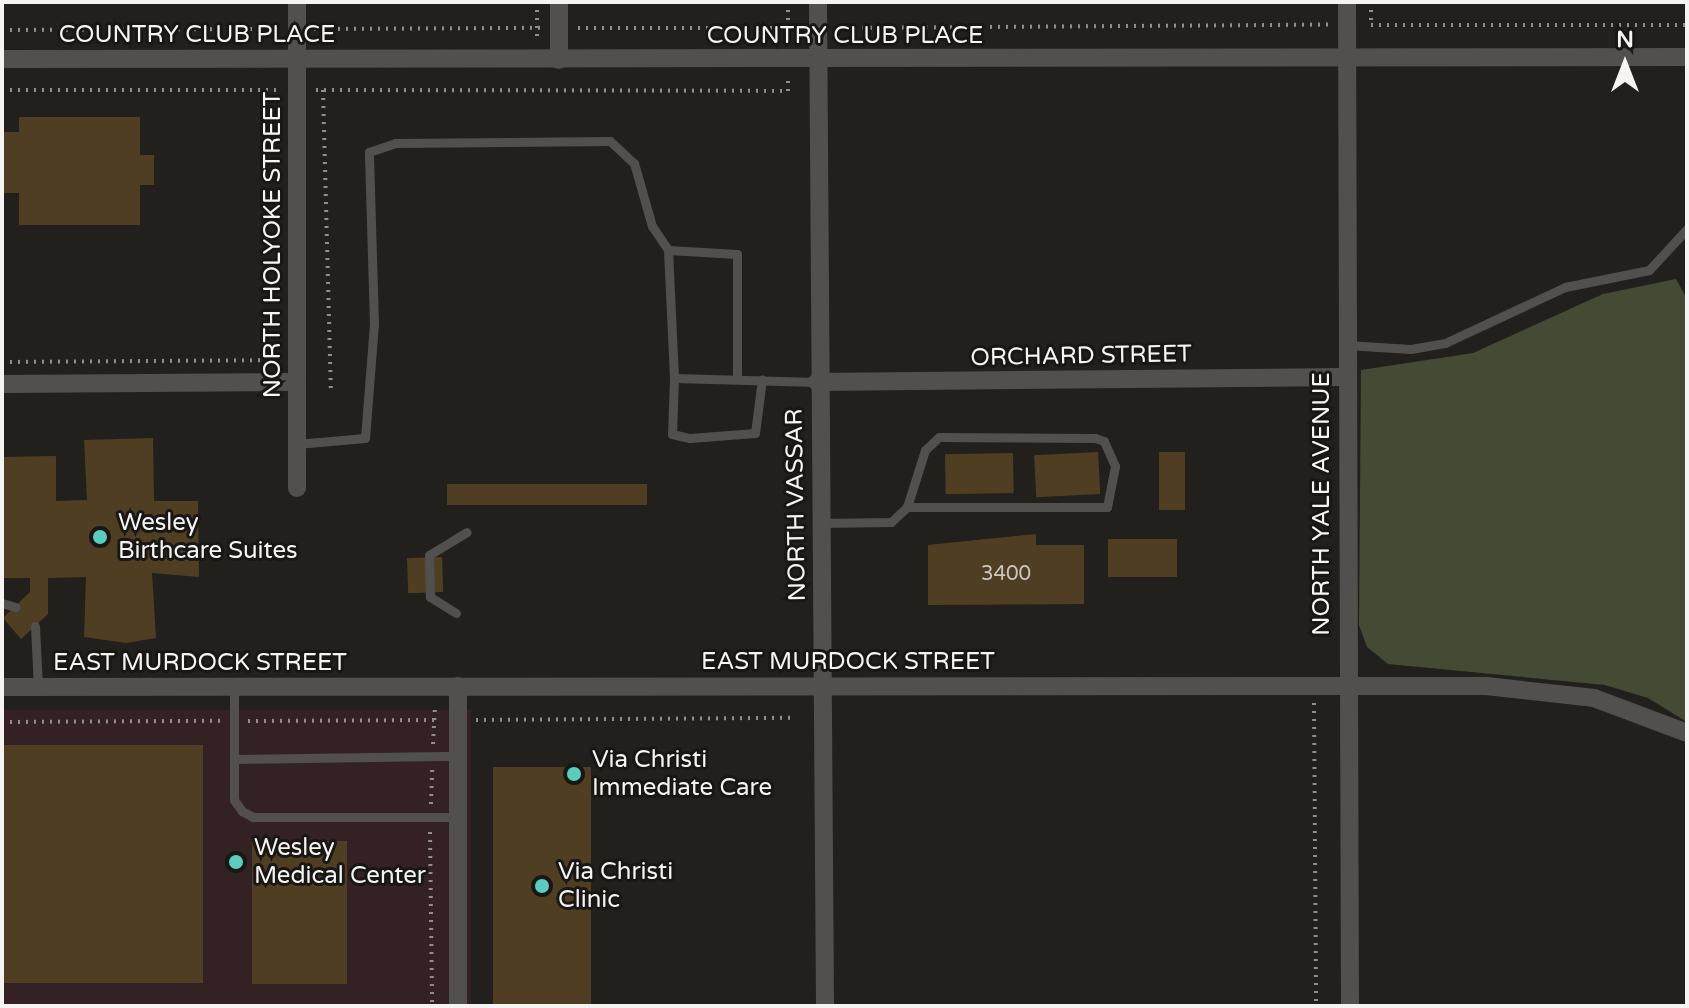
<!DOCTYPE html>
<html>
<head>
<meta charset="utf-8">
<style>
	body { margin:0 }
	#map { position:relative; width:1689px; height:1008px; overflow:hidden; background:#21201d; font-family:"Varela Round",sans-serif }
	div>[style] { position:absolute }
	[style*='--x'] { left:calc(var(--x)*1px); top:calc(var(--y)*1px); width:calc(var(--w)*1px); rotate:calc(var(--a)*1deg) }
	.medical>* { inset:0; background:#342124; transform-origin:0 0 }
	.green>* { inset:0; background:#444a34 }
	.building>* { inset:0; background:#503e23; transform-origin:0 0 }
	.path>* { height:4px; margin-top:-2px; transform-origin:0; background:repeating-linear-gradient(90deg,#908f8d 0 2px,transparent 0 8px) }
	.lane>* { height:9px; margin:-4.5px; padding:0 4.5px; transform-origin:4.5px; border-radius:4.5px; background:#51504f }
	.street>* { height:18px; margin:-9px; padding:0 9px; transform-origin:9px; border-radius:9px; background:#51504f }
	.dots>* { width:22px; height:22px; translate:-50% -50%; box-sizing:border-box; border:4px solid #181714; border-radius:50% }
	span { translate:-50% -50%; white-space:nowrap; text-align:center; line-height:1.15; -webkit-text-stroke:6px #181714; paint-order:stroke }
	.number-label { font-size:20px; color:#ccc6be }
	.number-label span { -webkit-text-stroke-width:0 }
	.street-label { font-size:24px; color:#f5f4f2 }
	.poi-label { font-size:24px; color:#f5f4f2 }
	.left { translate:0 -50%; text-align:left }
	.frame { position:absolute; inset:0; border:4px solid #f5f4f2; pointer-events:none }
	.north { position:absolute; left:1585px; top:24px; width:80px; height:80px; -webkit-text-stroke:6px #181714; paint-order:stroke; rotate:0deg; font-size:22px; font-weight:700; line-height:32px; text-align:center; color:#f5f4f2 }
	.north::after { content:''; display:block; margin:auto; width:28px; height:36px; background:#f5f4f2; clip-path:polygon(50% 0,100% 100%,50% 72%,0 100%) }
</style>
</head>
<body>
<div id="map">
	<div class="medical">
		<div style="left:471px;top:710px;width:296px;height:469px;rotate:90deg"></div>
	</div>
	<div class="green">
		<div style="clip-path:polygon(1676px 279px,1687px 299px,1687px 722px,1648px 698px,1605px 685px,1388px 664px,1367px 647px,1359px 625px,1361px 370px,1473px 353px,1603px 294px)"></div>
	</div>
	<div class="building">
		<div style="clip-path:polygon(19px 117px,140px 117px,140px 155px,154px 155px,154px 185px,140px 185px,140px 225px,19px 225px,19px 193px,2px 193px,4px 132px,19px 132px)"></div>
		<div style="clip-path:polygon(153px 438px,154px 501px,198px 501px,199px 577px,152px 573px,156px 638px,126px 643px,84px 637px,86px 577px,48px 578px,48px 614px,21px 639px,3px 618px,30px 592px,30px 578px,2px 578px,2px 457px,56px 456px,56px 501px,87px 500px,84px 440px)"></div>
		<div style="left:1098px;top:452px;width:42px;height:64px;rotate:87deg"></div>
		<div style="left:1159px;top:452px;width:26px;height:58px"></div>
		<div style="left:1013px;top:453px;width:40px;height:68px;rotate:89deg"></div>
		<div style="left:447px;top:484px;width:200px;height:21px"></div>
		<div style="clip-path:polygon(1036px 534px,1036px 545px,1084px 545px,1084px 604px,928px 605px,928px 545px)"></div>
		<div style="left:1177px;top:539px;width:38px;height:69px;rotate:90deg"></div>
		<div style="left:442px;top:557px;width:35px;height:35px;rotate:88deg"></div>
		<div style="left:203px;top:745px;width:238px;height:201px;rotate:90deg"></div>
		<div style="left:493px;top:767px;width:98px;height:239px"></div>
		<div style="left:347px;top:841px;width:143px;height:95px;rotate:90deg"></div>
	</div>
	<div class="path">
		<div style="--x:537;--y:2;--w:38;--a:90"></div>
		<div style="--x:788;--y:2;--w:37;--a:90"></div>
		<div style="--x:1371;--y:2;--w:23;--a:90"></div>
		<div style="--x:1371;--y:25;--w:316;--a:0"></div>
		<div style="--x:578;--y:28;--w:223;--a:0"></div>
		<div style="--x:838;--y:28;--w:491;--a:-0.4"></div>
		<div style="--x:314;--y:29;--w:227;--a:-0.3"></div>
		<div style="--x:2;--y:30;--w:275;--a:-0.2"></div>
		<div style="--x:2;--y:90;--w:278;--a:0"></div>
		<div style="--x:316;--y:90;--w:472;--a:0.1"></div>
		<div style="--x:788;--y:91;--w:15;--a:-90"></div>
		<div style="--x:323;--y:90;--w:303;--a:88.5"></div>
		<div style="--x:2;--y:362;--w:277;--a:-0.4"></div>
		<div style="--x:1314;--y:703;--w:303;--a:89.6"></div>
		<div style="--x:476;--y:720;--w:316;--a:-0.4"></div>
		<div style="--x:248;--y:721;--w:192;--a:-0.3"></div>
		<div style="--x:2;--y:722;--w:218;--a:-0.3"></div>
		<div style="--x:433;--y:744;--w:39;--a:-87"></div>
		<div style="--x:431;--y:804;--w:35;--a:-88"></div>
		<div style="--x:430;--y:832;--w:174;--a:89.3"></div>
	</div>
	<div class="lane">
		<div style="--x:668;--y:250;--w:69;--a:3.3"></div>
		<div style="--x:737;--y:254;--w:124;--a:90"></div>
		<div style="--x:1346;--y:345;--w:65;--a:3.5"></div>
		<div style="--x:1411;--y:349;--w:35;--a:-10"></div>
		<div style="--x:1445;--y:343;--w:132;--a:-25"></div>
		<div style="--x:1565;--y:287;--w:86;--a:-11.4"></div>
		<div style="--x:1649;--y:270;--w:56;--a:-47.2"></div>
		<div style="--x:674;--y:378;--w:56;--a:92"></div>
		<div style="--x:672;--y:434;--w:18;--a:13"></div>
		<div style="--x:690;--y:438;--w:65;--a:-4.4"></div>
		<div style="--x:755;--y:433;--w:54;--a:-82.6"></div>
		<div style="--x:297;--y:444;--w:68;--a:-5"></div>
		<div style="--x:365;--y:438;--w:114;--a:-85.5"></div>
		<div style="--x:374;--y:324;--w:172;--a:-91.7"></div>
		<div style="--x:369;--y:152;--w:28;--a:-19"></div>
		<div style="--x:395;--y:143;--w:215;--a:-0.5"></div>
		<div style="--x:610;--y:141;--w:33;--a:43"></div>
		<div style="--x:634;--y:163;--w:66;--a:74.1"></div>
		<div style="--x:652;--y:226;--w:29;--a:56"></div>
		<div style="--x:668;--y:250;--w:128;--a:87.3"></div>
		<div style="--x:674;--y:378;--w:143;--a:1.6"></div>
		<div style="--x:820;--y:523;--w:71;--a:-0.8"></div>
		<div style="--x:891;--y:522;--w:22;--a:-43"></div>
		<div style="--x:907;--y:507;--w:200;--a:0"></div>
		<div style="--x:1107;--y:507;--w:42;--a:-79"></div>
		<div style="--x:1115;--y:466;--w:27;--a:-114"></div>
		<div style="--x:1104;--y:441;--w:9;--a:-162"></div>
		<div style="--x:1095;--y:438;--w:156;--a:-179.6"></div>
		<div style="--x:939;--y:437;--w:19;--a:137"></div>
		<div style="--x:925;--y:450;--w:60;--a:107.5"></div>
		<div style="--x:2;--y:603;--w:14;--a:17"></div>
		<div style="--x:456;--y:613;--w:31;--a:-148"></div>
		<div style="--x:430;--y:597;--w:42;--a:-91.4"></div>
		<div style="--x:429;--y:555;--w:44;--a:-31.2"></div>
		<div style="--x:35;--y:626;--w:61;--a:87.2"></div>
		<div style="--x:234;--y:687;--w:113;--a:90"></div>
		<div style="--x:234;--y:800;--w:14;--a:54"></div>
		<div style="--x:242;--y:811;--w:13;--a:29"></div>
		<div style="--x:253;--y:817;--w:205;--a:0"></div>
		<div style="--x:234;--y:759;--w:225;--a:-0.8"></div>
	</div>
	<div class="street">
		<div style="--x:297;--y:2;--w:486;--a:90"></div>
		<div style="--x:559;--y:2;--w:58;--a:90"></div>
		<div style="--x:818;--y:2;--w:1004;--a:89.6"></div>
		<div style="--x:1347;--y:2;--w:1004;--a:89.83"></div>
		<div style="--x:2;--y:59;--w:1685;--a:-0.07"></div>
		<div style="--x:817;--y:382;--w:529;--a:-0.54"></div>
		<div style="--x:2;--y:384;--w:294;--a:-0.4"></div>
		<div style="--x:2;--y:687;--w:1484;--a:-0.04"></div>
		<div style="--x:1486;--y:686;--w:109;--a:6.3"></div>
		<div style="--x:1594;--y:698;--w:99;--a:20.6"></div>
		<div style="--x:458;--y:1006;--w:320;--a:-90"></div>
	</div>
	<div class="dots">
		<div style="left:100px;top:537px;background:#59cebe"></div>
		<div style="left:574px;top:774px;background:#59cebe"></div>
		<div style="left:236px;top:862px;background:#59cebe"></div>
		<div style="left:542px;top:886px;background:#59cebe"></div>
	</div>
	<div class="number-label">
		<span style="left:1006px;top:574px">3400</span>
	</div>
	<div class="street-label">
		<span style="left:197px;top:35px">COUNTRY CLUB PLACE</span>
		<span style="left:845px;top:36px">COUNTRY CLUB PLACE</span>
		<span style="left:273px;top:245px;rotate:-90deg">NORTH HOLYOKE STREET</span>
		<span style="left:1081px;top:356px;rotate:-1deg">ORCHARD STREET</span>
		<span style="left:1322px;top:504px;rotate:-90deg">NORTH YALE AVENUE</span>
		<span style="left:796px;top:505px;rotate:-91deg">NORTH VASSAR</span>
		<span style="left:848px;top:662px">EAST MURDOCK STREET</span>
		<span style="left:200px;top:663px">EAST MURDOCK STREET</span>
	</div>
	<div class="poi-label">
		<span class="left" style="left:118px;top:537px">Wesley<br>Birthcare Suites</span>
		<span class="left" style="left:592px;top:774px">Via Christi<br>Immediate Care</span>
		<span class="left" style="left:254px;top:862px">Wesley<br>Medical Center</span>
		<span class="left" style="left:558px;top:886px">Via Christi<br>Clinic</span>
	</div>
	<div class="frame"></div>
	<div class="north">N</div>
</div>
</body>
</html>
